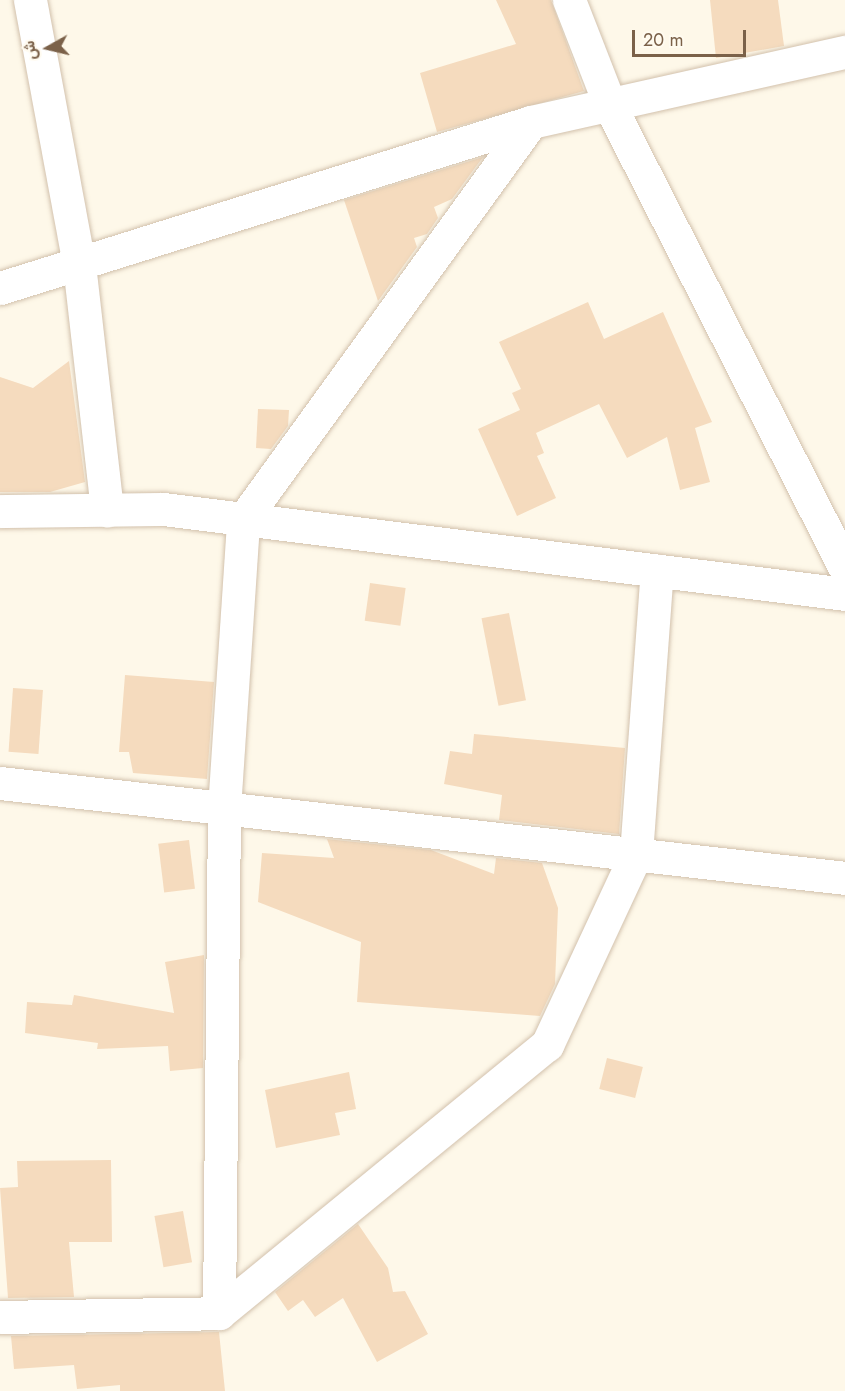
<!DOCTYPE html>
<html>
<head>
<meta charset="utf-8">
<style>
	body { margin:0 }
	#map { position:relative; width:845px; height:1391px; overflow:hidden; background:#fef8e9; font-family:Jost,Vazirmatn,sans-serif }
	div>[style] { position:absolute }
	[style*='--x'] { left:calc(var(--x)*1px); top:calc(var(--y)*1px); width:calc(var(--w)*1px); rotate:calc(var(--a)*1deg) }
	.building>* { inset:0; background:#f5dbbe; transform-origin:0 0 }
	.roads { filter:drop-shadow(0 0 2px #d2c1ac) drop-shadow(0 0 2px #d2c1ac) }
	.minor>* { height:33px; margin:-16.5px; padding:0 16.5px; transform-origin:16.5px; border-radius:16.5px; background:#fff }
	span { translate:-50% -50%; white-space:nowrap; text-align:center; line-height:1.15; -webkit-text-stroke:4.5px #fffbf0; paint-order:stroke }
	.north { position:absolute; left:18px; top:18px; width:60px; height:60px; -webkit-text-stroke:4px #fffbf0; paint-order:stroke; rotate:262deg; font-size:16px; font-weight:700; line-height:24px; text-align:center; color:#7b6149 }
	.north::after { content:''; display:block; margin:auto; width:21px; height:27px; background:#7b6149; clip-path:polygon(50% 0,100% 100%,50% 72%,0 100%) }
	.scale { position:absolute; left:632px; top:30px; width:114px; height:27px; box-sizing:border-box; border:3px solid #7b6149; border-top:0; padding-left:8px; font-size:18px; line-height:21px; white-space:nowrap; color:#7b6149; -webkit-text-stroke:4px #fffbf0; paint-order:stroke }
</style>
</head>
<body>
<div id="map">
	<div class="building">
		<div style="clip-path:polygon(496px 0,551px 0,584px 91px,437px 132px,420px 73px,516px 44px)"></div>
		<div style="clip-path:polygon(710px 0,778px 0,784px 46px,716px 58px)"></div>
		<div style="clip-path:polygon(483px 157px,452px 199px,434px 207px,438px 218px,427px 234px,414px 238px,417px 247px,378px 301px,344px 200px)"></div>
		<div style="clip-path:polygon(588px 302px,604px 339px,663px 312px,712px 422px,695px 428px,710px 482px,680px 490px,667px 437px,627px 458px,599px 404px,536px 433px,544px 453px,537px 456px,556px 498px,517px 516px,478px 429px,520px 410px,512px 393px,521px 389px,499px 342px)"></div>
		<div style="clip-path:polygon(69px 361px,85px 482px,50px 492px,0 492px,0 377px,33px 388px)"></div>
		<div style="clip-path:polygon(258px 409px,289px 410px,288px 426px,271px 449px,256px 448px)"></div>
		<div style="left:370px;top:583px;width:36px;height:38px;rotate:8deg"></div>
		<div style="left:509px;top:613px;width:89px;height:28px;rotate:79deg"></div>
		<div style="clip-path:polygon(125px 675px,214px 682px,207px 779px,133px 773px,129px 752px,119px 752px)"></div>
		<div style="left:13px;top:688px;width:30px;height:64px;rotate:4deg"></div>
		<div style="clip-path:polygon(474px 734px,625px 748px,619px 834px,499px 820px,502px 795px,444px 784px,450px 751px,472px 754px)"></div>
		<div style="clip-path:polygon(327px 839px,431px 850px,494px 874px,496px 858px,542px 863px,558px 908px,555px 984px,540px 1016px,357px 1002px,361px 942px,258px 902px,262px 853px,334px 858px)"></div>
		<div style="left:189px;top:840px;width:49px;height:31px;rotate:83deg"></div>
		<div style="clip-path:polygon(204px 955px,203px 1068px,170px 1071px,168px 1046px,97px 1049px,98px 1043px,25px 1033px,27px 1002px,72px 1005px,74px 995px,174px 1013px,165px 962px)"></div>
		<div style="left:607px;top:1058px;width:37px;height:32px;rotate:14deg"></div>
		<div style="clip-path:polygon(349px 1072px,356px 1109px,335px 1113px,340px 1135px,276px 1148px,265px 1090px)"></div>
		<div style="clip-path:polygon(111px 1160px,112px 1242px,69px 1242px,74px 1297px,8px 1298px,0 1188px,18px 1187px,17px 1161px)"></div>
		<div style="left:183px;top:1211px;width:52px;height:29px;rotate:80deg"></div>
		<div style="clip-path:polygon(358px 1224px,388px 1268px,393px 1292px,405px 1291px,428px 1334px,377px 1362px,343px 1298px,315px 1317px,303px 1300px,288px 1311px,275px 1292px)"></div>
		<div style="clip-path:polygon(219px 1332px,225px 1391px,120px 1391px,120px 1385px,77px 1389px,74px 1365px,14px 1369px,11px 1336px)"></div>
	</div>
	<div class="roads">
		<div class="minor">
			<div style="--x:30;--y:0;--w:269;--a:79.5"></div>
			<div style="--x:79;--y:264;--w:248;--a:83.5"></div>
			<div style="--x:569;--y:0;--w:116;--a:68.7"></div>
			<div style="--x:611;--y:108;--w:516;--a:63.04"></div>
			<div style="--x:0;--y:288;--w:556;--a:-17.36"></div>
			<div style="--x:531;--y:122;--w:322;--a:-12.6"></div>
			<div style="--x:0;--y:511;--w:163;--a:-0.7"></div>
			<div style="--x:163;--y:509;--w:687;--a:7.1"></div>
			<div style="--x:0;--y:783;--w:850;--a:6.41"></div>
			<div style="--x:219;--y:1313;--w:504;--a:-89.43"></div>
			<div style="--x:224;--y:809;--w:290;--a:-86.2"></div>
			<div style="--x:243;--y:520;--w:491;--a:-54.1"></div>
			<div style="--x:0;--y:1317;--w:219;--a:-1"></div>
			<div style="--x:219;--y:1313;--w:424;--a:-39.3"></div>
			<div style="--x:547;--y:1045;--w:211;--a:-65"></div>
			<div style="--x:636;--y:854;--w:284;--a:-85.8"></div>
		</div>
	</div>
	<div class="north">ش</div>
	<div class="scale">20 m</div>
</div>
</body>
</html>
